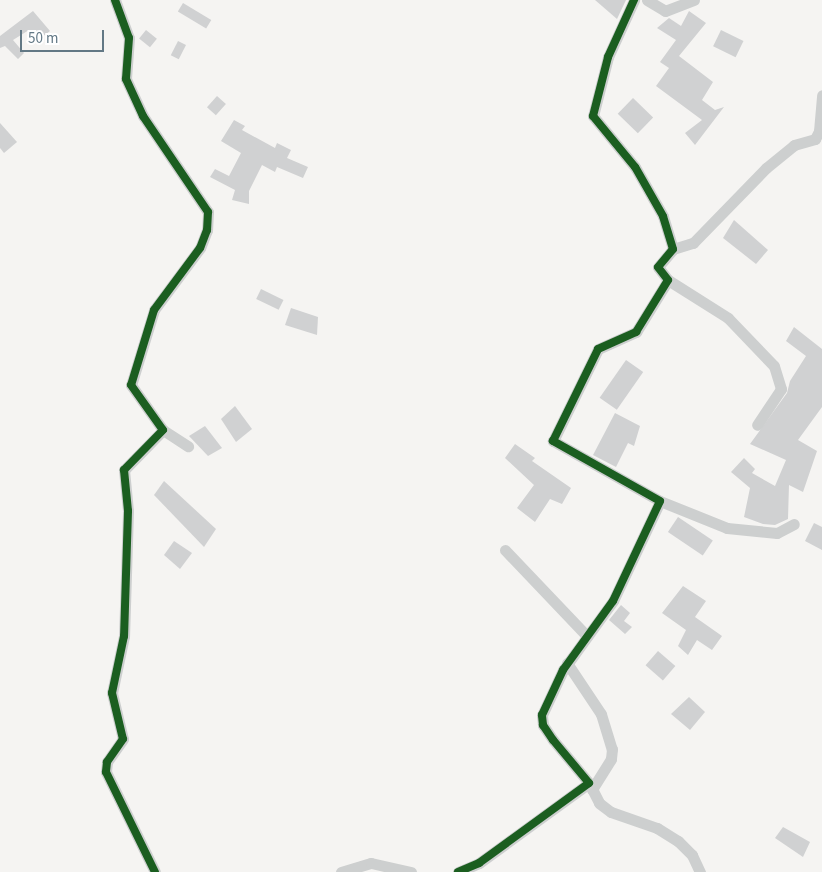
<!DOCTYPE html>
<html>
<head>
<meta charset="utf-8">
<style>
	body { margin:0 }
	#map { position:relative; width:822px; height:872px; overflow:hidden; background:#f5f4f2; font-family:"Source Sans 3",sans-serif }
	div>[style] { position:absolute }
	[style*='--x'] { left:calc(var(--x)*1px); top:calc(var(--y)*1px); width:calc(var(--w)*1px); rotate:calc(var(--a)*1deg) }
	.building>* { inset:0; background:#d0d1d2; transform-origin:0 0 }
	.street>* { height:11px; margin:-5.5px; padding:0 5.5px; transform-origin:5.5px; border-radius:5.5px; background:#cdcfcf }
	.cycleway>* { height:8px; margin:-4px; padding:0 4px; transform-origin:4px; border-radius:4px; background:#1b5e20 }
	span { translate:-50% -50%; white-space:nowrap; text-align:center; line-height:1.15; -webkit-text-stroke:5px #fff; paint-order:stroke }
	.scale { position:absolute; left:20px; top:30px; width:84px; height:22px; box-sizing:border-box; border:2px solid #627885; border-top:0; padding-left:6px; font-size:15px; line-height:18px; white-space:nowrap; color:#627885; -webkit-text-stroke:4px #fff; paint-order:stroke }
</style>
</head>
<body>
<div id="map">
	<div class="building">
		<div style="clip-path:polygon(595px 0,626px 0,617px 19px)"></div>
		<div style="left:183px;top:3px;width:33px;height:10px;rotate:31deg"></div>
		<div style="clip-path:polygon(33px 11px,50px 31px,37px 41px,29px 30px,13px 40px,24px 53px,18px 59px,5px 46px,0 48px,0 36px)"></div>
		<div style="clip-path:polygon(689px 11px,706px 23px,679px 56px,713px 82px,702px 100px,715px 110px,724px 107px,695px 145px,685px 133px,702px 120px,656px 86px,669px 68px,660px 62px,676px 40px,657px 28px,669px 18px,681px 26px)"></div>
		<div style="left:146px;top:30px;width:14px;height:11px;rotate:39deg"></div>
		<div style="left:721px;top:30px;width:25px;height:18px;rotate:26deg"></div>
		<div style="left:178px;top:41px;width:9px;height:16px;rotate:27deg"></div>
		<div style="left:217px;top:96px;width:12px;height:15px;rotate:42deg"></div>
		<div style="left:633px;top:98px;width:28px;height:22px;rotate:44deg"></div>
		<div style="clip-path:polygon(234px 120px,245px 126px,242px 130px,275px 148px,277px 143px,291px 150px,287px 158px,308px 167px,303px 178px,277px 167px,275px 172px,262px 165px,249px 191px,249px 204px,232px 200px,235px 190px,210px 177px,215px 169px,229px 176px,241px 153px,221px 141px)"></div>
		<div style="clip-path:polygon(0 123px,17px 142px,4px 153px,0 148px)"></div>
		<div style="clip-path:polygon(734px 220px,768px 250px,756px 264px,723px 238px)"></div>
		<div style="left:261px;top:289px;width:25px;height:11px;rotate:26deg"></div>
		<div style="clip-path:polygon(291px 308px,318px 317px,317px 335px,285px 325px)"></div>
		<div style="clip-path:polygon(794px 327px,822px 349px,822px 407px,798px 440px,817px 451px,803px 492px,789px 485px,788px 519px,775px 525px,763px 524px,744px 517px,750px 488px,731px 472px,744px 458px,755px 469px,752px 473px,775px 486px,786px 460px,750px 444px,787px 393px,790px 381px,806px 356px,786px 341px)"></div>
		<div style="left:626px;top:360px;width:21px;height:46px;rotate:35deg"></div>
		<div style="clip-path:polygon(235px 406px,252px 429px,236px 442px,221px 419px)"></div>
		<div style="clip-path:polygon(615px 413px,640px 426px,634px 446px,628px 443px,616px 467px,593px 455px)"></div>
		<div style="clip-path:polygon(205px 426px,222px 448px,208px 456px,189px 436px)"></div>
		<div style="clip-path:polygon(515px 444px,535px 458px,532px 461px,571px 488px,562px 504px,550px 499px,535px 522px,517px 508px,534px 485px,505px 458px)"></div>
		<div style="clip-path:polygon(164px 481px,216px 529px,204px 547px,154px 495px)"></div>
		<div style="left:678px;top:517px;width:42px;height:18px;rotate:34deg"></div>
		<div style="clip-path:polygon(814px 523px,822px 527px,822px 550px,805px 541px)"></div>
		<div style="clip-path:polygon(174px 541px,192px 553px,180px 569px,164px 555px)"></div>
		<div style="clip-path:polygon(683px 586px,706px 601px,695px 617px,722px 636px,712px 650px,697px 640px,688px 655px,678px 646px,686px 630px,662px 613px)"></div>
		<div style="clip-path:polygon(621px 605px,630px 613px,624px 621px,632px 627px,625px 634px,609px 620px)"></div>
		<div style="left:658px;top:651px;width:23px;height:19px;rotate:41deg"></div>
		<div style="clip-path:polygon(689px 697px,705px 712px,690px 730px,671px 714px)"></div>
		<div style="clip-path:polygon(783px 827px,810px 842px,803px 857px,775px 838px)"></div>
	</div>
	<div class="street">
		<div style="--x:115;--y:0;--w:40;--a:69.8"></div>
		<div style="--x:129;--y:38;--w:41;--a:94.2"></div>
		<div style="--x:126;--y:79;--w:41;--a:65.3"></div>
		<div style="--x:143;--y:116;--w:116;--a:55.9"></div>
		<div style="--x:208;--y:212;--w:18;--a:93"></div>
		<div style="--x:207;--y:230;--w:19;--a:111"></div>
		<div style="--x:200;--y:248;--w:77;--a:126.6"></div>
		<div style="--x:154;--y:310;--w:78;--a:107"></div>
		<div style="--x:131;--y:385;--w:55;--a:54.6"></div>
		<div style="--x:163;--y:430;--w:56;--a:134.3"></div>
		<div style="--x:124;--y:470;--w:41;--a:84.4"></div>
		<div style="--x:128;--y:511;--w:125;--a:91.8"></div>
		<div style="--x:124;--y:636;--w:58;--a:101.9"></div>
		<div style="--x:112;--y:693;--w:47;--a:76.6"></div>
		<div style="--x:123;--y:739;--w:28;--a:125"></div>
		<div style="--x:107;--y:762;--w:10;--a:96"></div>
		<div style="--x:106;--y:772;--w:111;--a:63.9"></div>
		<div style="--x:647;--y:0;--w:21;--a:31"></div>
		<div style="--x:665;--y:11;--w:31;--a:-21"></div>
		<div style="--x:673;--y:249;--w:21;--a:-17"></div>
		<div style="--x:693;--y:243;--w:105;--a:-45.8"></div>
		<div style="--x:766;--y:168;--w:36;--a:-39"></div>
		<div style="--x:794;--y:145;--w:22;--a:-16"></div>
		<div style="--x:815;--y:139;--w:9;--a:-63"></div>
		<div style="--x:819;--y:131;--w:36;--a:-85"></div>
		<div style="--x:668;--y:280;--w:71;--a:32.3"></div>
		<div style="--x:728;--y:318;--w:66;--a:46.2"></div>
		<div style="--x:774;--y:366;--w:24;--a:73"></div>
		<div style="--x:781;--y:389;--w:43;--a:123.7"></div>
		<div style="--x:163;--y:430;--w:30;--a:33"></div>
		<div style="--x:660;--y:501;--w:72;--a:21.9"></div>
		<div style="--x:727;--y:528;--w:50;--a:5.7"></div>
		<div style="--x:777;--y:533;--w:19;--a:-28"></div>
		<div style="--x:505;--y:550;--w:117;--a:46.4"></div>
		<div style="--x:567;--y:663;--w:61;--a:56.3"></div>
		<div style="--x:601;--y:714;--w:37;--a:73"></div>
		<div style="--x:612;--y:749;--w:10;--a:96"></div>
		<div style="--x:611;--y:759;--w:36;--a:122"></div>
		<div style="--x:589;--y:783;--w:22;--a:63"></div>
		<div style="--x:599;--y:803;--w:15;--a:37"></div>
		<div style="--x:611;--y:812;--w:49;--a:19.2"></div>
		<div style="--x:657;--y:828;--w:25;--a:32"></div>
		<div style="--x:678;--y:841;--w:20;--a:45"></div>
		<div style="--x:692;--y:855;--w:19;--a:65"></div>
		<div style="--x:341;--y:872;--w:31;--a:-17"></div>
		<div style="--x:371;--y:863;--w:41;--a:12.7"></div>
		<div style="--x:458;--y:872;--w:23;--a:-23"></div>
		<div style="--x:479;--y:863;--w:136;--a:-36"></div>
		<div style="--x:589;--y:783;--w:56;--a:-129.9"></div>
		<div style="--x:553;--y:740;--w:18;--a:-124"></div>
		<div style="--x:543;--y:725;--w:10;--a:-96"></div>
		<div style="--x:542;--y:715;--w:50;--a:-65"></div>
		<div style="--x:563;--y:670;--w:85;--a:-54.1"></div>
		<div style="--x:613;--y:601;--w:110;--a:-64.8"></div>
		<div style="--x:660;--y:501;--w:123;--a:-150.7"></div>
		<div style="--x:553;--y:441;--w:102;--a:-63.9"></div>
		<div style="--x:598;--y:349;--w:42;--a:-24.1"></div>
		<div style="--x:636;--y:332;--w:61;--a:-58.4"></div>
		<div style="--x:668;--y:280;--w:16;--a:-128"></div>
		<div style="--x:658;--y:267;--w:23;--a:-50"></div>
		<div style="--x:673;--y:249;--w:34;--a:-107"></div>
		<div style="--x:663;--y:216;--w:56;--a:-119.7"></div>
		<div style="--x:635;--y:167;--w:66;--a:-129.5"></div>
		<div style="--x:593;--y:116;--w:61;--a:-75.7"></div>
		<div style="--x:608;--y:57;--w:63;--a:-65.5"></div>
	</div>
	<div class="cycleway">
		<div style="--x:115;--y:0;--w:40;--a:69.8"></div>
		<div style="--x:129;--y:38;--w:41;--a:94.2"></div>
		<div style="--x:126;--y:79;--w:41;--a:65.3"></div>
		<div style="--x:143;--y:116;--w:116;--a:55.9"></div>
		<div style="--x:208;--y:212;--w:18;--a:93"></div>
		<div style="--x:207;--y:230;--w:19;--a:111"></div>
		<div style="--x:200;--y:248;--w:77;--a:126.6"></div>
		<div style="--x:154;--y:310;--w:78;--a:107"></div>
		<div style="--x:131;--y:385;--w:55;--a:54.6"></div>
		<div style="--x:163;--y:430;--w:56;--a:134.3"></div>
		<div style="--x:124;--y:470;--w:41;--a:84.4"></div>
		<div style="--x:128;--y:511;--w:125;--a:91.8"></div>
		<div style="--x:124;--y:636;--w:58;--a:101.9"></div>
		<div style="--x:112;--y:693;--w:47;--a:76.6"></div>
		<div style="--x:123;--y:739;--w:28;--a:125"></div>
		<div style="--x:107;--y:762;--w:10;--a:96"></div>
		<div style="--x:106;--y:772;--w:111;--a:63.9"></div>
		<div style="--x:458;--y:872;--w:23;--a:-23"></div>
		<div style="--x:479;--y:863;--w:136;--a:-36"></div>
		<div style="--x:589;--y:783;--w:56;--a:-129.9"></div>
		<div style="--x:553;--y:740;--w:18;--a:-124"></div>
		<div style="--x:543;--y:725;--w:10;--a:-96"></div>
		<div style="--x:542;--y:715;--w:50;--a:-65"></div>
		<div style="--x:563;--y:670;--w:85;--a:-54.1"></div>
		<div style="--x:613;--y:601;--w:110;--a:-64.8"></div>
		<div style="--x:660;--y:501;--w:123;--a:-150.7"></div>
		<div style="--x:553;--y:441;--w:102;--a:-63.9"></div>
		<div style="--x:598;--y:349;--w:42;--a:-24.1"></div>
		<div style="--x:636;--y:332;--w:61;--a:-58.4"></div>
		<div style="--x:668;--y:280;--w:16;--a:-128"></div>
		<div style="--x:658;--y:267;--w:23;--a:-50"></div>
		<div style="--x:673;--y:249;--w:34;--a:-107"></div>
		<div style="--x:663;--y:216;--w:56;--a:-119.7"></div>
		<div style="--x:635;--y:167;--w:66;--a:-129.5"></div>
		<div style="--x:593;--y:116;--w:61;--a:-75.7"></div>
		<div style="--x:608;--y:57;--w:63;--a:-65.5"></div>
	</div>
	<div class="scale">50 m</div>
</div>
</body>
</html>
